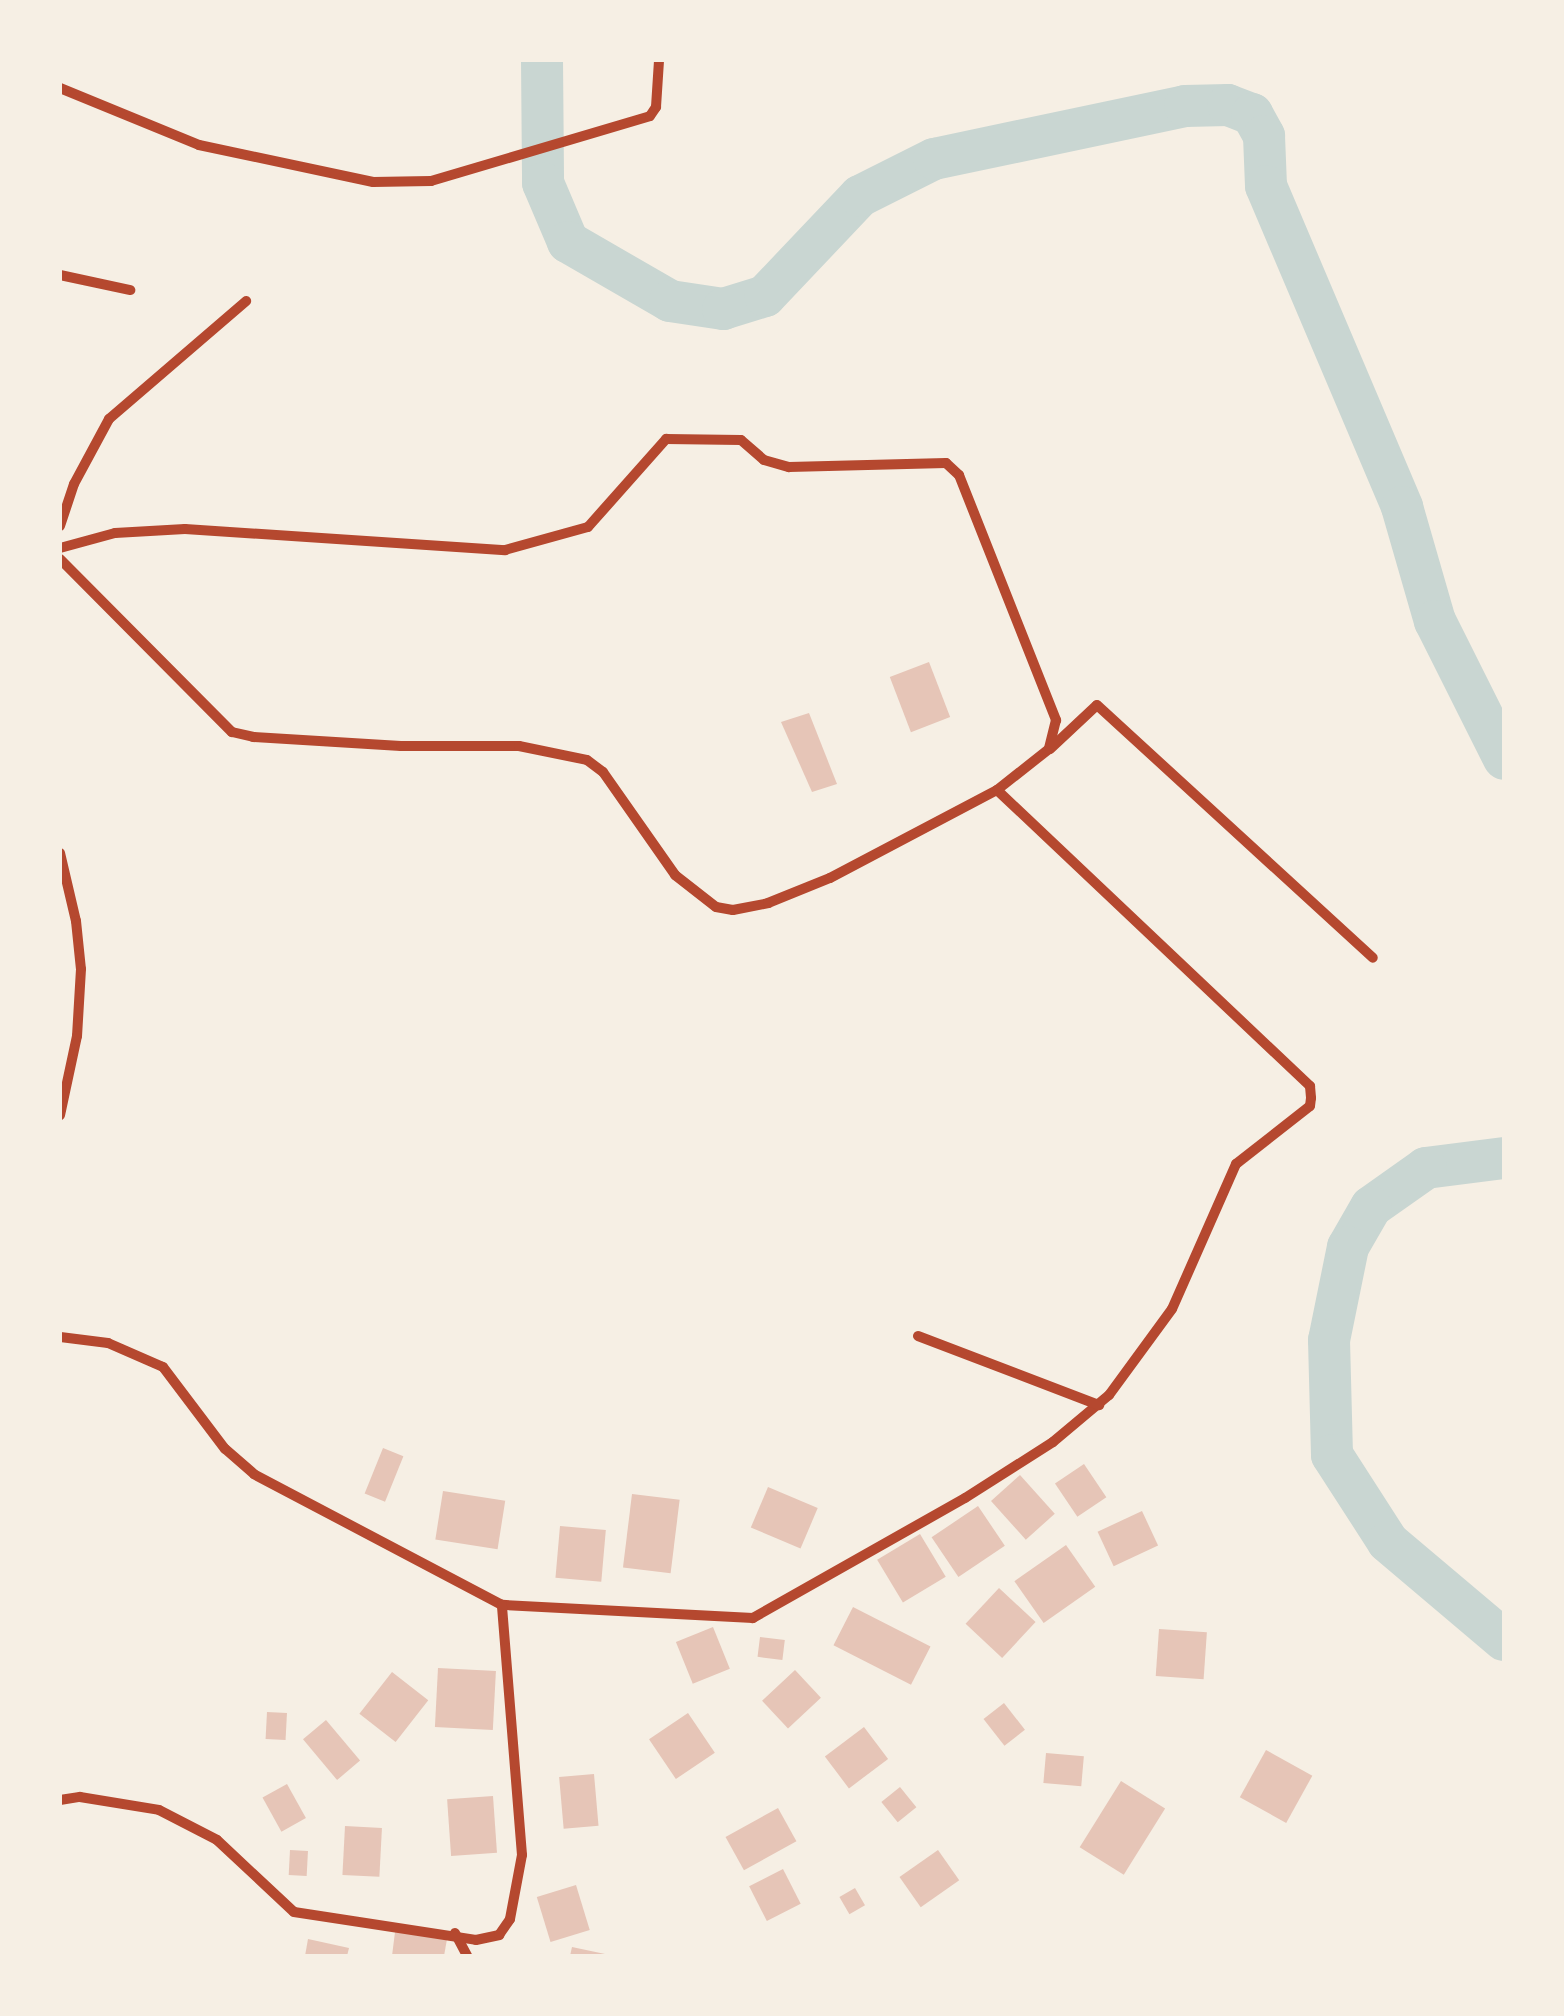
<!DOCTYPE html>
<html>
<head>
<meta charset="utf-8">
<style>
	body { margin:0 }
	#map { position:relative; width:1564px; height:2016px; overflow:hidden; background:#f6efe4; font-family:"DM Sans",sans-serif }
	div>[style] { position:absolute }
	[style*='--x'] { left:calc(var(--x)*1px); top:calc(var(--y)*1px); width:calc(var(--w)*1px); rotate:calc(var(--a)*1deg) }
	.river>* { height:42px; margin:-21px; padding:0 21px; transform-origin:21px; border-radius:21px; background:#c9d6d2 }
	.building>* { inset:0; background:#e6c5b7; transform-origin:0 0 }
	.minor>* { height:10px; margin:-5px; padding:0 5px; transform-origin:5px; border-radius:5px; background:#b5482f }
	span { translate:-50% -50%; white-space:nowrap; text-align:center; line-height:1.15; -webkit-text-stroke:8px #f6efe4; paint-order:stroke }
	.frame { position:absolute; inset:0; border:62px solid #f6efe4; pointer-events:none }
</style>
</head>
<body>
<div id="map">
	<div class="river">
		<div style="--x:542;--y:60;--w:123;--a:89.5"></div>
		<div style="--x:543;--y:183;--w:64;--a:67"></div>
		<div style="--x:568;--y:242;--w:118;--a:30"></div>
		<div style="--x:670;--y:301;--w:54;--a:8.6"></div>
		<div style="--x:723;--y:309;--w:44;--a:-17.2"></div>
		<div style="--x:765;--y:296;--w:138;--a:-46.5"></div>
		<div style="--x:860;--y:196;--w:83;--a:-26.6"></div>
		<div style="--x:934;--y:159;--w:257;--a:-11.9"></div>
		<div style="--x:1185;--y:106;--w:43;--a:-1.3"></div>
		<div style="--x:1228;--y:105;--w:26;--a:21"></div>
		<div style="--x:1252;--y:114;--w:25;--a:61"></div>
		<div style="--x:1264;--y:136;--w:50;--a:87.7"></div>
		<div style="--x:1266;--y:186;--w:349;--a:67"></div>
		<div style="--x:1402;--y:507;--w:119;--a:73.9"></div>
		<div style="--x:1435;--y:621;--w:154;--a:63.4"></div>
		<div style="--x:1504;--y:1158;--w:79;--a:172.7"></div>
		<div style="--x:1426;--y:1168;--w:67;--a:144.7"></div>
		<div style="--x:1371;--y:1207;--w:46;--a:119.9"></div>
		<div style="--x:1348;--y:1247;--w:95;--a:101.5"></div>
		<div style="--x:1329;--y:1340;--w:115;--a:88.5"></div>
		<div style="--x:1332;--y:1455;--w:103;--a:57.2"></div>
		<div style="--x:1388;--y:1542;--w:152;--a:40.2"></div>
	</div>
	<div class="building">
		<div style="left:929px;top:662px;width:59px;height:42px;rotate:69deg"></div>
		<div style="clip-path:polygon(809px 713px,837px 784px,812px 792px,781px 722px)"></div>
		<div style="left:383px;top:1448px;width:22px;height:49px;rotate:22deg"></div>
		<div style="left:1084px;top:1464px;width:40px;height:35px;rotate:56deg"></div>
		<div style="left:1020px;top:1475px;width:52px;height:39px;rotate:48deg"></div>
		<div style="left:768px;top:1487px;width:54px;height:44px;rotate:23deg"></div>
		<div style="left:443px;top:1491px;width:63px;height:49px;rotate:9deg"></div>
		<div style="left:632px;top:1494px;width:48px;height:74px;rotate:7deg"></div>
		<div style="left:978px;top:1506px;width:48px;height:56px;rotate:56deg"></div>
		<div style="left:1142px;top:1511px;width:38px;height:49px;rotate:65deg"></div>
		<div style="left:560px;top:1526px;width:46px;height:52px;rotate:5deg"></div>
		<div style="left:920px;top:1534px;width:50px;height:50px;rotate:59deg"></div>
		<div style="left:1066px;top:1545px;width:51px;height:63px;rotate:55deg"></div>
		<div style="left:999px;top:1588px;width:50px;height:49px;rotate:43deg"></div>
		<div style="left:853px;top:1607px;width:87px;height:43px;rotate:27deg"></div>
		<div style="left:713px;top:1627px;width:45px;height:40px;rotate:68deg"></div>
		<div style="left:1159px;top:1629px;width:48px;height:47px;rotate:4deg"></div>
		<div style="left:760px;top:1637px;width:25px;height:20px;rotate:7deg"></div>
		<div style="left:438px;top:1668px;width:58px;height:59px;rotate:3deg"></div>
		<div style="left:795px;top:1670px;width:38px;height:45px;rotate:47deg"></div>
		<div style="left:392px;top:1672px;width:46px;height:53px;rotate:38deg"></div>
		<div style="left:1004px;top:1703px;width:34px;height:26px;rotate:52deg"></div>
		<div style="left:267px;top:1712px;width:20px;height:27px;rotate:3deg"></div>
		<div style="left:688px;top:1713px;width:48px;height:47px;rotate:56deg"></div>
		<div style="left:326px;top:1720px;width:53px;height:30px;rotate:50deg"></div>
		<div style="left:864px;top:1727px;width:40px;height:49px;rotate:53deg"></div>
		<div style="left:1266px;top:1750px;width:53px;height:54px;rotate:29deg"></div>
		<div style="left:1046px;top:1753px;width:38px;height:30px;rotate:5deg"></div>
		<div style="left:594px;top:1774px;width:52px;height:35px;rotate:85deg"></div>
		<div style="left:1121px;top:1781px;width:52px;height:78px;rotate:32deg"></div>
		<div style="left:287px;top:1784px;width:39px;height:28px;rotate:61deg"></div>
		<div style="left:900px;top:1787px;width:26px;height:24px;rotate:51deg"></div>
		<div style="left:493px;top:1796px;width:57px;height:46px;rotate:86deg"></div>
		<div style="left:778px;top:1808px;width:38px;height:60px;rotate:61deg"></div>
		<div style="left:345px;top:1826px;width:37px;height:49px;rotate:3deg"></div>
		<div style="left:290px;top:1850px;width:18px;height:25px;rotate:3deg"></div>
		<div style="left:938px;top:1850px;width:37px;height:47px;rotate:55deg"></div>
		<div style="left:783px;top:1869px;width:39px;height:38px;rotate:63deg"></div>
		<div style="left:576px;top:1885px;width:47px;height:41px;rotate:73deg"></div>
		<div style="left:855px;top:1888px;width:20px;height:18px;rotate:60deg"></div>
		<div style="clip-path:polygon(395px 1932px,447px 1939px,444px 1956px,392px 1956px)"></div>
		<div style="clip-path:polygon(308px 1939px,349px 1948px,347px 1956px,305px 1956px)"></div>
		<div style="clip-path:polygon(572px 1947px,605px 1954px,605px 1956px,570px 1956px)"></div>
	</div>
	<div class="minor">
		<div style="--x:60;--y:88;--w:150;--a:22.3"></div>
		<div style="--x:199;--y:145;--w:178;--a:12"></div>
		<div style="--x:373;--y:182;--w:58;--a:-1"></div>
		<div style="--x:431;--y:181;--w:228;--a:-16.5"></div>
		<div style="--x:650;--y:116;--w:11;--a:-56"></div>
		<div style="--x:656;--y:107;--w:47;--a:-86.3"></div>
		<div style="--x:60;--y:275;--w:72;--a:12.1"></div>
		<div style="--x:60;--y:526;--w:44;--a:-71.6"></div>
		<div style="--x:74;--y:484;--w:74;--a:-61.7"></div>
		<div style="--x:109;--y:419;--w:181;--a:-40.7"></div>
		<div style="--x:60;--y:548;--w:57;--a:-15.3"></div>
		<div style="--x:115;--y:533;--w:70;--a:-3.3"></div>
		<div style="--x:185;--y:529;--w:321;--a:3.8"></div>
		<div style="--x:505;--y:550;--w:86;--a:-15.5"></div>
		<div style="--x:588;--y:527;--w:118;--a:-48.4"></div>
		<div style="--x:666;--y:439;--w:75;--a:0.8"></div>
		<div style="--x:741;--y:440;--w:30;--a:41"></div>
		<div style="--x:764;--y:460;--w:26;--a:16"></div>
		<div style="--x:789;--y:467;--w:157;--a:-1.5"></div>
		<div style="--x:946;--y:463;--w:18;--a:43"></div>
		<div style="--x:959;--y:475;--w:264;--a:68.4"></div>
		<div style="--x:1056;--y:720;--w:30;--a:104"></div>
		<div style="--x:1049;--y:749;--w:66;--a:141.7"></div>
		<div style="--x:60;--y:559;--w:244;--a:45.2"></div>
		<div style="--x:232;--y:732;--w:22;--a:13"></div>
		<div style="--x:253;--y:737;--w:148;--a:3.5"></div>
		<div style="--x:401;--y:746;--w:118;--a:0"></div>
		<div style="--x:519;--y:746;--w:69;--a:11.6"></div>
		<div style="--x:587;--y:760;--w:20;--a:37"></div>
		<div style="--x:603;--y:772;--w:126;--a:55"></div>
		<div style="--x:675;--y:875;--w:52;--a:38"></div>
		<div style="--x:716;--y:907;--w:17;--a:10"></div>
		<div style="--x:733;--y:910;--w:36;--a:-11"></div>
		<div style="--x:768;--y:903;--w:67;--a:-22"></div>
		<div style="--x:830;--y:878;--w:189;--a:-27.8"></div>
		<div style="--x:997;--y:790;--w:431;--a:43.4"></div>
		<div style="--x:1310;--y:1086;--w:12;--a:85"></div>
		<div style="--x:1311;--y:1098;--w:8;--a:97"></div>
		<div style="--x:1310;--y:1106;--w:94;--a:141.9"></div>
		<div style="--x:1236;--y:1164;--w:158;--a:113.8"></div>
		<div style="--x:1172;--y:1309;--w:107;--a:126.2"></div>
		<div style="--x:1109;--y:1395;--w:73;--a:140"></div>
		<div style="--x:1053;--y:1442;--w:104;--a:147.5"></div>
		<div style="--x:965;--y:1498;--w:244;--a:150.5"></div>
		<div style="--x:753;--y:1618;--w:251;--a:-177"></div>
		<div style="--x:502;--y:1605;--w:280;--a:-152.2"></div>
		<div style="--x:254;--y:1474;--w:38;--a:-139"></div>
		<div style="--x:225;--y:1449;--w:103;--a:-127.1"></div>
		<div style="--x:163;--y:1367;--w:60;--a:-156.4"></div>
		<div style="--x:108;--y:1343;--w:48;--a:-172.9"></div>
		<div style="--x:1050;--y:749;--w:64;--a:-43.1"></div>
		<div style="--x:1097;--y:705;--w:374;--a:42.5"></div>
		<div style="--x:60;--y:853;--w:70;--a:76.8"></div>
		<div style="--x:76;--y:921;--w:48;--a:84.1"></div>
		<div style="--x:81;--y:969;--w:67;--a:93.4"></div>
		<div style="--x:77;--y:1036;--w:81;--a:102.1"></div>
		<div style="--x:918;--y:1336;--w:194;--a:20.9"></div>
		<div style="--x:60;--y:1800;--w:20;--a:-9"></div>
		<div style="--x:80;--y:1797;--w:80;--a:9.3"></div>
		<div style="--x:159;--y:1810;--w:65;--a:27.3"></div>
		<div style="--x:217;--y:1840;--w:105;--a:43.1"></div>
		<div style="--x:294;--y:1912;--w:184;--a:8.7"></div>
		<div style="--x:476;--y:1940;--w:24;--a:-12"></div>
		<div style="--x:499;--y:1935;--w:19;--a:-55"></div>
		<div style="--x:510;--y:1919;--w:65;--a:-79.4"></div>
		<div style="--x:522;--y:1855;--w:251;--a:-94.6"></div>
		<div style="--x:455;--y:1933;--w:26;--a:62"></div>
	</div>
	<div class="frame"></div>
</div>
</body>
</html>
